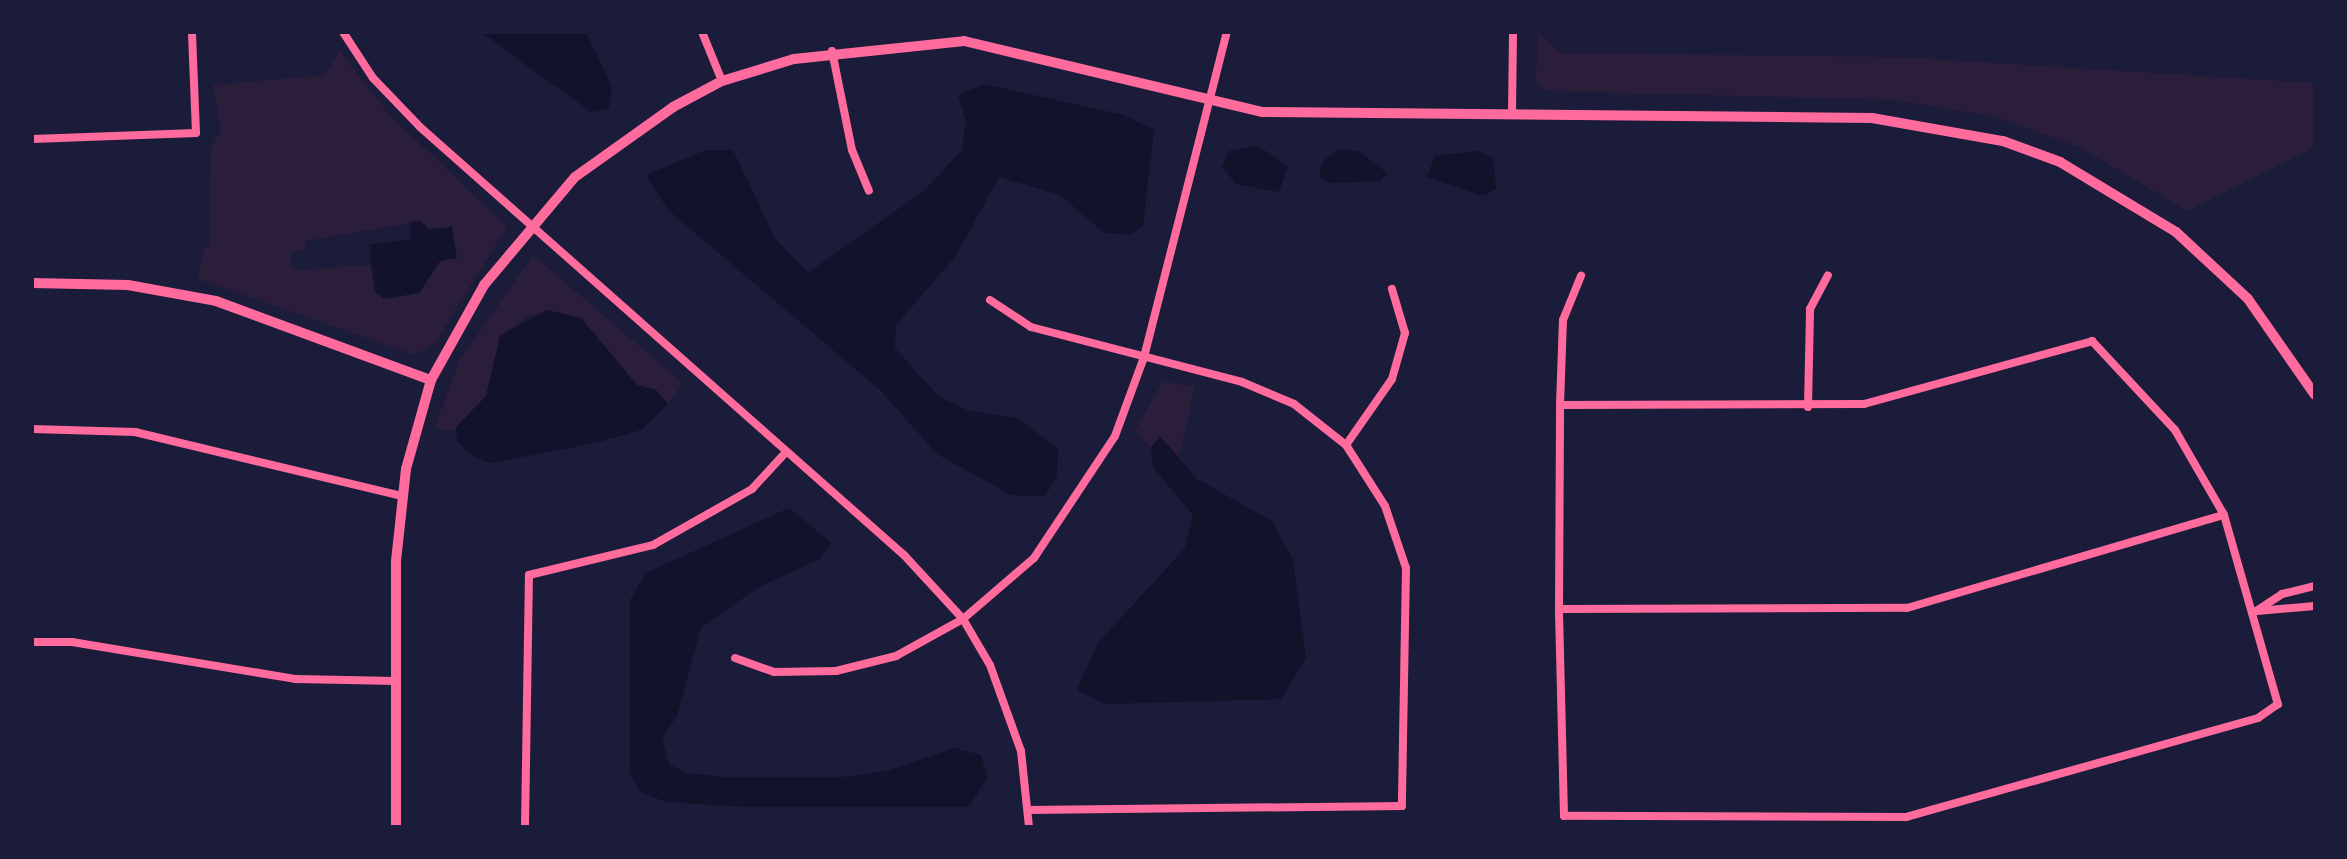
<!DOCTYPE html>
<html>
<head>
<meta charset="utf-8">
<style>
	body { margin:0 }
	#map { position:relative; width:2347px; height:859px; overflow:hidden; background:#1b1b3a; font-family:Quicksand,sans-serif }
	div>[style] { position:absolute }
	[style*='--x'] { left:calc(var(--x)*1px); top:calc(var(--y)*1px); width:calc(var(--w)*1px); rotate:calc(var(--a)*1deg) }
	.green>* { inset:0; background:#2a1e3b }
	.water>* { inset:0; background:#12122b }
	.minor>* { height:8px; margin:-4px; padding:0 4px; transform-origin:4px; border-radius:4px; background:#ff6b9d }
	.tertiary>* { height:10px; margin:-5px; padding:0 5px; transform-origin:5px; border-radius:5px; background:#ff6b9d }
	span { translate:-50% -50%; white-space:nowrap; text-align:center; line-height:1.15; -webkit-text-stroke:6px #1b1b3a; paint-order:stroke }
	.frame { position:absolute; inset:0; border:34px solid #1b1b3a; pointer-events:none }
</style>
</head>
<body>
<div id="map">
	<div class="green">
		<div style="clip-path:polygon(1538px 32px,1561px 53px,1897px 57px,2315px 83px,2315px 147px,2187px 211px,2081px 148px,1996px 117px,1894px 100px,1545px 91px,1536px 80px)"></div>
		<div style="clip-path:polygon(evenodd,340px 51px,389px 114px,507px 227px,435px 343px,415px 355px,198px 279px,204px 247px,210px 248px,211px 147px,221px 130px,213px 85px,325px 75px,340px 51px,421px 221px,457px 257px,440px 261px,419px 293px,375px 292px,370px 265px,293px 270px,290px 252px,305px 250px,305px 241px,421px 221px)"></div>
		<div style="clip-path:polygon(533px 255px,683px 383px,668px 404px,656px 390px,637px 385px,581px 318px,529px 314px,500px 336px,486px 396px,457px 430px,434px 429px,460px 360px)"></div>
		<div style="clip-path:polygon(1163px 381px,1195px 387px,1179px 457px,1160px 436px,1151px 448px,1135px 431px)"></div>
	</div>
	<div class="water">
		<div style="clip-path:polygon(481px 32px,586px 32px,612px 87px,609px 109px,591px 112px)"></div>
		<div style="clip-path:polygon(984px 84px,1124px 115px,1154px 130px,1143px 226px,1130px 235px,1104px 233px,1060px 195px,999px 177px,956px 256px,896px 325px,895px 348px,939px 397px,969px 411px,1017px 418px,1058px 448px,1057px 477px,1045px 496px,1011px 495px,937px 454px,880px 390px,668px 210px,646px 175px,706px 150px,733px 150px,775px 238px,808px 273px,925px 190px,962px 150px,966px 121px,958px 95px)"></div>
		<div style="clip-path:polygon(1258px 146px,1288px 166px,1279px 192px,1236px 184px,1222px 167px,1229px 151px)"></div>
		<div style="clip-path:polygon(1340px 149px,1360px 152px,1387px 173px,1381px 181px,1330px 183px,1319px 176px,1322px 162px)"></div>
		<div style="clip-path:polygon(1478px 151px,1493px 157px,1496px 189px,1483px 196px,1427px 177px,1435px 156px)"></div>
		<div style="clip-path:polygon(421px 221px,429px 229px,452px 227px,457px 258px,440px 261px,419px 293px,385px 299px,375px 292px,369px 245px,411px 239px,410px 222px)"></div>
		<div style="clip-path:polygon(547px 310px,581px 318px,637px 385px,656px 390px,668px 404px,641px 430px,595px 443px,491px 463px,476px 458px,457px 442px,456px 427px,486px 396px,500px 336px)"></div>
		<div style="clip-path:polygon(1160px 436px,1197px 479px,1272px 521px,1293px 560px,1306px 658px,1281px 699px,1105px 704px,1077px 690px,1097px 644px,1185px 548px,1193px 515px,1153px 467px,1151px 448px)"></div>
		<div style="clip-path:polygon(789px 508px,831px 543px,820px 559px,759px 587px,701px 628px,677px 716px,662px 738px,669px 764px,685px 773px,725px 777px,842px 777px,887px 771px,954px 748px,981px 755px,987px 778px,969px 807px,747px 807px,666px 802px,640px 792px,630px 773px,630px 600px,646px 573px)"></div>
	</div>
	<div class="minor">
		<div style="--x:343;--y:32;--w:55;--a:56.9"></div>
		<div style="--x:373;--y:78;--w:68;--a:46.2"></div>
		<div style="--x:420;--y:127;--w:646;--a:41.49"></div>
		<div style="--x:904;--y:555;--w:87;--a:47.3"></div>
		<div style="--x:963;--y:619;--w:53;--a:59.6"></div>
		<div style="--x:990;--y:665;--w:91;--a:70.2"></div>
		<div style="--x:1021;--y:751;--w:76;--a:84"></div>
		<div style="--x:702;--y:32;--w:53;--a:67.8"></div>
		<div style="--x:832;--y:51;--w:101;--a:78.6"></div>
		<div style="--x:852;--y:150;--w:44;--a:67.5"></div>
		<div style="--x:1512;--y:114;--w:82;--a:-89.3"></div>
		<div style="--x:32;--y:139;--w:164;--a:-2.1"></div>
		<div style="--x:196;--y:133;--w:101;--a:-92.3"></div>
		<div style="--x:990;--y:300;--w:49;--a:33.4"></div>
		<div style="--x:1031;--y:327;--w:218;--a:14.6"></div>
		<div style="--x:1242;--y:382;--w:56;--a:22.9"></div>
		<div style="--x:1294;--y:404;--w:66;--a:38.3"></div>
		<div style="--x:1346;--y:445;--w:72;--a:57.4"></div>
		<div style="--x:1385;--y:506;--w:65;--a:71.3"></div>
		<div style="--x:1406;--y:568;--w:238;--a:91"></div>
		<div style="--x:1402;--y:806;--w:373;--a:179.4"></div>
		<div style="--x:1560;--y:405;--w:304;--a:-0.2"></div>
		<div style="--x:1864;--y:404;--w:237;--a:-15.4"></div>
		<div style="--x:2092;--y:341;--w:122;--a:47"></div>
		<div style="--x:2175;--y:430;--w:98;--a:60"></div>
		<div style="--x:2224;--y:515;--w:197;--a:74.1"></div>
		<div style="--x:2278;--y:704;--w:24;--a:145"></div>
		<div style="--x:2258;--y:718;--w:366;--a:164.3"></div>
		<div style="--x:1906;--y:817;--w:342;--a:-179.8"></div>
		<div style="--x:1564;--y:816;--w:207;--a:-91.4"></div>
		<div style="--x:1559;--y:609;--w:204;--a:-89.7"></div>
		<div style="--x:1560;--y:405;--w:85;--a:-88"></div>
		<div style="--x:1563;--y:320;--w:48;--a:-67.8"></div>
		<div style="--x:1808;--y:407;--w:98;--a:-88.8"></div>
		<div style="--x:1810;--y:309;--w:38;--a:-62"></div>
		<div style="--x:32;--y:429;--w:103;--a:1.7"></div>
		<div style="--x:135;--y:432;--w:274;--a:13.5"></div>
		<div style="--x:1346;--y:445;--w:80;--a:-55.1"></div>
		<div style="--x:1392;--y:379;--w:48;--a:-74.2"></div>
		<div style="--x:1405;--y:333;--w:46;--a:-106.5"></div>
		<div style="--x:1559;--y:609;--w:348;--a:-0.2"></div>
		<div style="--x:1907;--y:608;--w:330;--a:-16.4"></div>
		<div style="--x:2256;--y:611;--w:31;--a:-33"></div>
		<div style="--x:2282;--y:594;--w:34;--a:-14"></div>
		<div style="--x:2257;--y:611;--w:58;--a:-4.9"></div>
		<div style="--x:32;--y:642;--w:40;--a:0"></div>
		<div style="--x:72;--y:642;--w:226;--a:9.4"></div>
		<div style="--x:295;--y:679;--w:101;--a:1.1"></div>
		<div style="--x:735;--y:658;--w:41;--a:19.7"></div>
		<div style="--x:774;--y:672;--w:62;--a:-0.9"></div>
		<div style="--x:836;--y:671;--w:62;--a:-14"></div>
		<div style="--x:896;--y:656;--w:77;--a:-28.9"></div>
		<div style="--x:963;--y:619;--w:94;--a:-40.7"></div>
		<div style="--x:1034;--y:558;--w:146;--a:-56.4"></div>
		<div style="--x:1115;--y:436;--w:84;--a:-69.8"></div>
		<div style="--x:1144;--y:357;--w:335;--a:-75.7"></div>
		<div style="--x:525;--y:827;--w:252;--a:-89.1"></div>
		<div style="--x:529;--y:575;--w:128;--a:-13.6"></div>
		<div style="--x:653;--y:545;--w:114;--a:-29.5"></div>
		<div style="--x:752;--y:489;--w:50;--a:-47.4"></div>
	</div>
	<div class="tertiary">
		<div style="--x:32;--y:283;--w:96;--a:1.2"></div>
		<div style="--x:128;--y:285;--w:89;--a:10.3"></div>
		<div style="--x:216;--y:301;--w:229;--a:20.2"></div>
		<div style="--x:396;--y:827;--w:266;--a:-90"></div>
		<div style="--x:396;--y:561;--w:93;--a:-83.8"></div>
		<div style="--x:406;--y:469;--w:92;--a:-74.3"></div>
		<div style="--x:431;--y:380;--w:109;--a:-60.8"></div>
		<div style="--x:484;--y:285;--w:141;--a:-49.9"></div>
		<div style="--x:575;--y:177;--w:120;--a:-35.5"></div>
		<div style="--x:673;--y:107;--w:55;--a:-28"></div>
		<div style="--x:722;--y:81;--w:75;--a:-17"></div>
		<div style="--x:794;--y:59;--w:171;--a:-6"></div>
		<div style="--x:964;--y:41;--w:306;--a:13.4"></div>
		<div style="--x:1262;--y:112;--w:610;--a:0.56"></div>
		<div style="--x:1872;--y:118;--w:133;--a:10"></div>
		<div style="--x:2003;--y:141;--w:61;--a:20.2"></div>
		<div style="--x:2060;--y:162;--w:135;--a:31.1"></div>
		<div style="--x:2176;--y:232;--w:98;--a:42.9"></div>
		<div style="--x:2248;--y:299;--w:117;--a:55.1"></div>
	</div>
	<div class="frame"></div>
</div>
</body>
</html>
